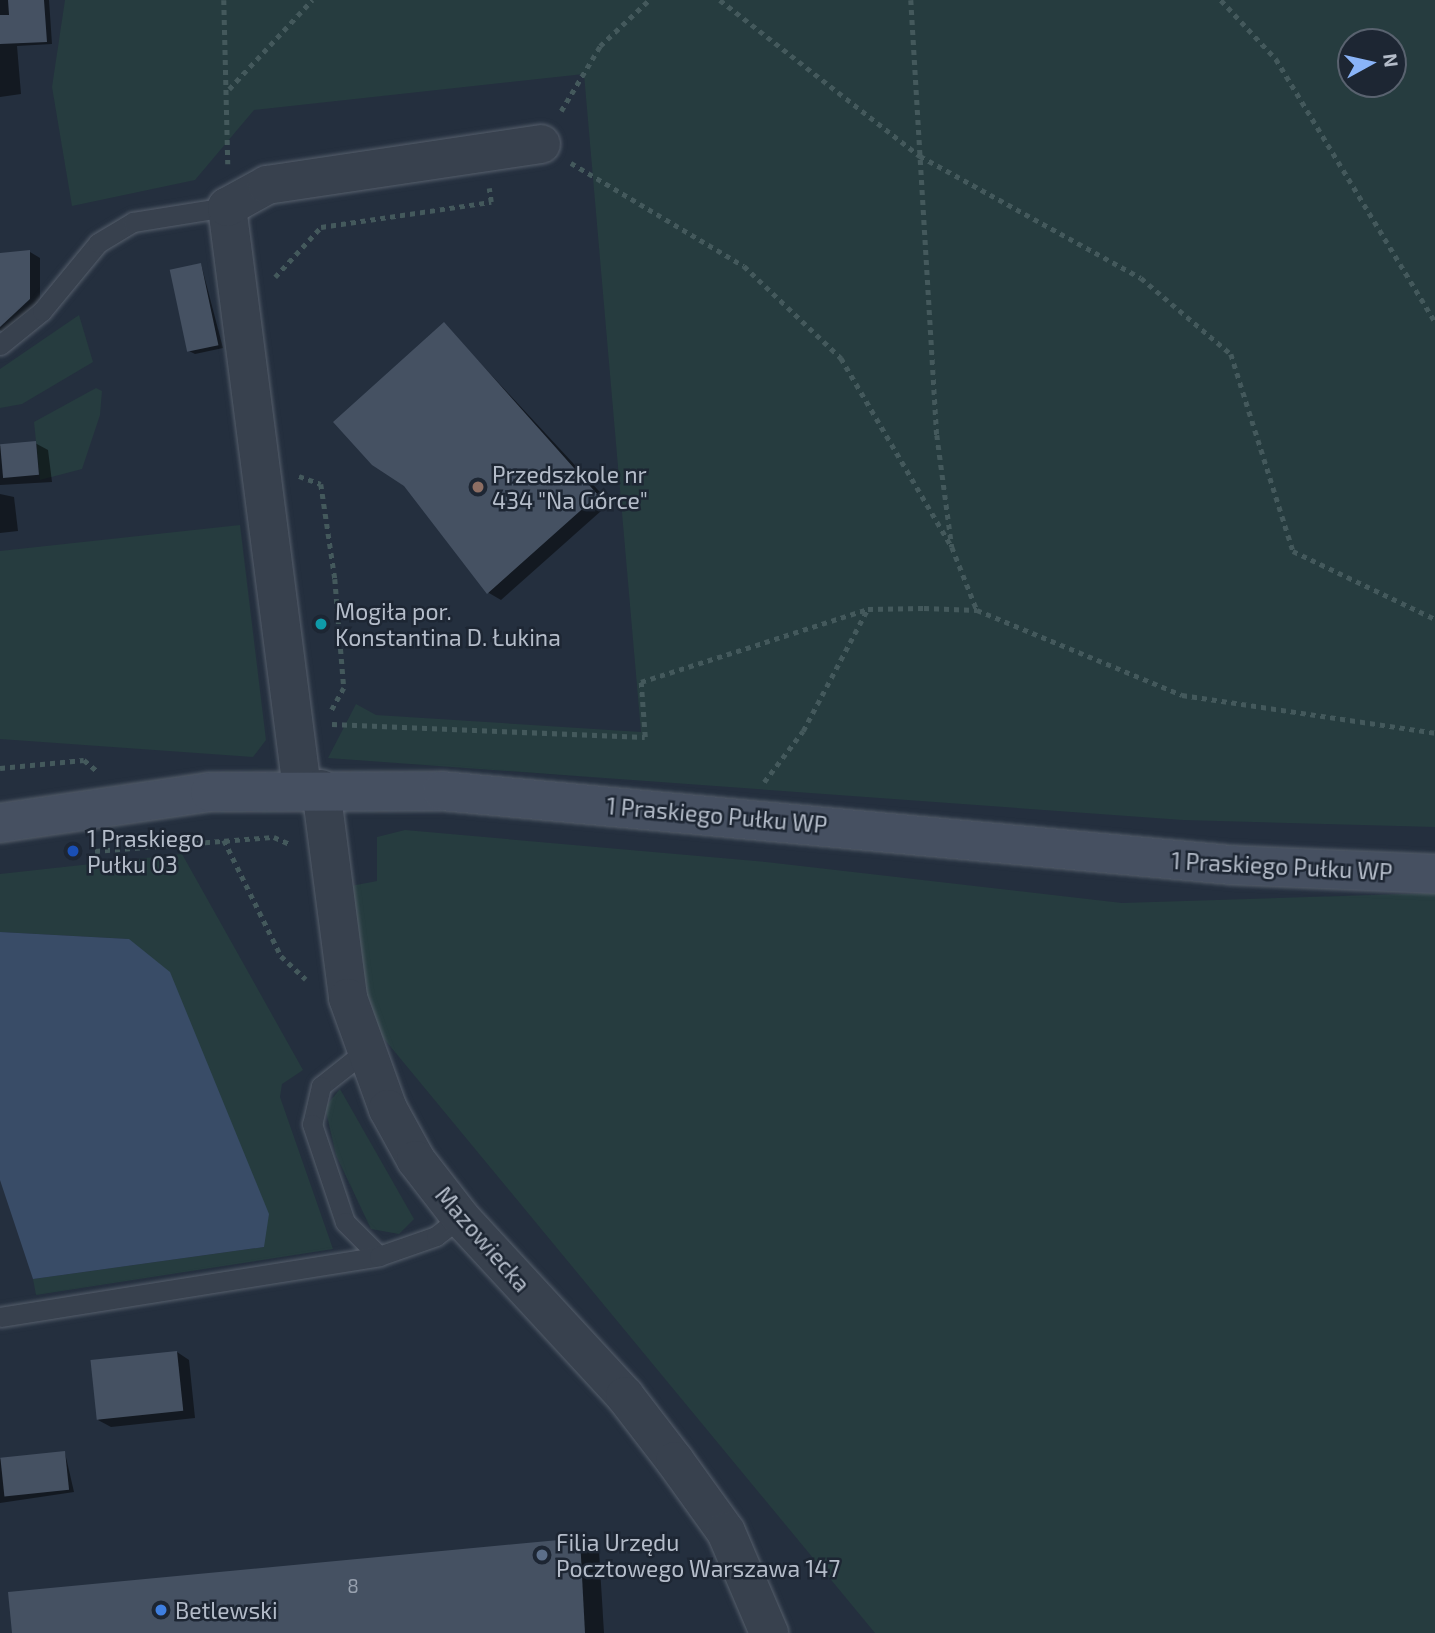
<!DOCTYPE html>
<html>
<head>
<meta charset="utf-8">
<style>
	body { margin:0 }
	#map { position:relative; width:1435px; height:1633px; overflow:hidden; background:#242f3e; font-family:"Exo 2",sans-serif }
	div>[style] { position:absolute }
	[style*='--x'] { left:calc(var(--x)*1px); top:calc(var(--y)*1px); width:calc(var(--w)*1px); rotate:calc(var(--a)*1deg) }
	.green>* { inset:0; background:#263c3f }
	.water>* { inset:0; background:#394c67 }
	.shadow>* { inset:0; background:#0007 }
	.building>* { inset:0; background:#455162; transform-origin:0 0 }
	.path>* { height:4.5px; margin-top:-2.25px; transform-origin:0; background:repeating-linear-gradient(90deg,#44595c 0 5px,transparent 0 10px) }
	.roads { filter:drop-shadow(0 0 2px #565f6c) drop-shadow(0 0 2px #565f6c) }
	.lane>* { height:19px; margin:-9.5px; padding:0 9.5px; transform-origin:9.5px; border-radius:9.5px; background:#38414e }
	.street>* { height:38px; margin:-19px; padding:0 19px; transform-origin:19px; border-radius:19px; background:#38414e }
	.secondary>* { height:38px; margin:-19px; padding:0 19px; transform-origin:19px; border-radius:19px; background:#465061 }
	.dots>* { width:19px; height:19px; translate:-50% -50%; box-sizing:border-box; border:4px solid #1d2633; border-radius:50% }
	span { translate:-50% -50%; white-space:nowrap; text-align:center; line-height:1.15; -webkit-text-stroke:5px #1d2633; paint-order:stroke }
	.number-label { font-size:19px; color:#98a1af }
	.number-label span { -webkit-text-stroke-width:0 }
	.poi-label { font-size:23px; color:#b4bcc9 }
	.left { translate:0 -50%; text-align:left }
	.street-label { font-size:23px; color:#b4bcc9 }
	.north { position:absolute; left:1337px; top:28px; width:70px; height:70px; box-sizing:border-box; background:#1d2633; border:2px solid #59626f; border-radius:50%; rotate:82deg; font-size:19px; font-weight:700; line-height:28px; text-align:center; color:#b4bcc9 }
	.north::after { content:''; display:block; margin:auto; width:24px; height:32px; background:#8ab4f8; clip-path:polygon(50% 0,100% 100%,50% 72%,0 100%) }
</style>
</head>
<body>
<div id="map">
	<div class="green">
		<div style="clip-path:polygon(evenodd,65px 0,1435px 0,1435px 827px,1183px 820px,328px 758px,356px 704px,376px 715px,641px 732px,584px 74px,254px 110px,195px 180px,72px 206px,52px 87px,65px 0,1351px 42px,1393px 42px,1393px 84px,1351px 84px,1351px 42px)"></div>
		<div style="clip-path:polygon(79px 315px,93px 362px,22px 404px,0 408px,0 369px)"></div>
		<div style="clip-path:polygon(96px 388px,102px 391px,100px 415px,82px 469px,40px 480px,34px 422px)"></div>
		<div style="clip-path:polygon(240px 525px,266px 740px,253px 757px,0 739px,0 551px)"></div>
		<div style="clip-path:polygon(405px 830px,766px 862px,1122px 903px,1435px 893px,1435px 1633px,875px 1633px,371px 1023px,351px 886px,377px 881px,377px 837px)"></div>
		<div style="clip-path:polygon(182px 854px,303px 1070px,282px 1084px,280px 1097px,333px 1249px,36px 1295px,33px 1279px,264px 1247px,129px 939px,0 932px,0 874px)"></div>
		<div style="clip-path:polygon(340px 1089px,414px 1219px,399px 1234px,371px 1229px,336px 1155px,325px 1107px)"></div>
	</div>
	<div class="water">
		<div style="clip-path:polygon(0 932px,129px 939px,170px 972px,269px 1214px,264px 1247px,33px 1279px,0 1180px)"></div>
	</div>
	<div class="shadow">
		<div style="clip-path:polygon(0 0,49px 0,52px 44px,17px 46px,21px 94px,0 97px)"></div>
		<div style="clip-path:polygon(30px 252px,40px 258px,40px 305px,8px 335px,0 330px,0 255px)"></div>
		<div style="clip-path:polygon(201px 264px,223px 348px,195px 354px,189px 351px)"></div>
		<div style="clip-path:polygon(444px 324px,610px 503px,501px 600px,489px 593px,405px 485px)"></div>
		<div style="clip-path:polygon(35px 443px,48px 450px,52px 482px,0 485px,0 446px)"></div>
		<div style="clip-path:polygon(0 494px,14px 497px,18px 531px,0 533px)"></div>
		<div style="clip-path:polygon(177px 1352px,189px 1360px,195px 1418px,111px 1427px,98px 1420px)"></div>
		<div style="clip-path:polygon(65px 1453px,74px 1492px,0 1503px,0 1459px)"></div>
		<div style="clip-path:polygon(579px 1540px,599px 1551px,604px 1633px,14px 1633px)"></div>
	</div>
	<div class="building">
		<div style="clip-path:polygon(8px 0,44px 0,47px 42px,0 44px,0 15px,9px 15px)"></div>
		<div style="clip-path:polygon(30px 250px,30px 299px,0 327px,0 253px)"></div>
		<div style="left:201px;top:263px;width:84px;height:32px;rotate:78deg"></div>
		<div style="clip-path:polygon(444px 322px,598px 495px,487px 594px,404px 486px,372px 465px,333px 422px)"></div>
		<div style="left:36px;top:441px;width:34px;height:36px;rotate:85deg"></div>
		<div style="left:177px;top:1351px;width:60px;height:87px;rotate:84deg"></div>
		<div style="left:65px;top:1451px;width:39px;height:65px;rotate:84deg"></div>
		<div style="clip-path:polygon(580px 1538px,585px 1633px,12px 1633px,8px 1592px)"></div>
	</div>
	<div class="path">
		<div style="--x:224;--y:0;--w:164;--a:88.6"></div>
		<div style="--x:720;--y:0;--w:254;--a:38"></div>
		<div style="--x:920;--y:156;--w:252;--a:28.9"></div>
		<div style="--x:1141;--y:278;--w:118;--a:40.2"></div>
		<div style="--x:1231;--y:354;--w:207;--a:72.5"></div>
		<div style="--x:1293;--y:551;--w:157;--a:25.6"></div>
		<div style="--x:911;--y:0;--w:436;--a:86.6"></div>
		<div style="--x:937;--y:435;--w:113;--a:82.4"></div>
		<div style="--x:952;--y:547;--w:68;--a:68.4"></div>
		<div style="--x:1221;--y:0;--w:81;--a:47"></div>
		<div style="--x:1276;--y:59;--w:307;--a:58.8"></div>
		<div style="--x:229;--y:89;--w:122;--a:-47"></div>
		<div style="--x:561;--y:111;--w:76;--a:-59"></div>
		<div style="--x:600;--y:46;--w:67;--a:-43.2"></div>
		<div style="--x:571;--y:163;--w:201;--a:30.8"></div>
		<div style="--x:744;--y:266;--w:134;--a:43.5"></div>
		<div style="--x:841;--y:358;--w:219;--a:59.6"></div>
		<div style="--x:275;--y:277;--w:68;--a:-47.4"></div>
		<div style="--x:321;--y:227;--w:172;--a:-8.4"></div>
		<div style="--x:491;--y:202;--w:14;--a:-98"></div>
		<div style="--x:299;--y:476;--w:23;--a:20"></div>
		<div style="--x:321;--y:484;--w:96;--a:81.6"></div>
		<div style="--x:335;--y:579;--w:109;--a:85.3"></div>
		<div style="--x:344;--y:688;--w:25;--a:119"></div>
		<div style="--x:332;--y:724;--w:313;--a:2.4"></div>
		<div style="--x:645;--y:737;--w:55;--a:-94.2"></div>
		<div style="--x:641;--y:682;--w:238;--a:-17.8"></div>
		<div style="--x:868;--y:609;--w:56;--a:-1"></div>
		<div style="--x:924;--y:608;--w:53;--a:2.2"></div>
		<div style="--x:977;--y:610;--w:222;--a:22.5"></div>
		<div style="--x:1182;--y:695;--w:256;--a:8.5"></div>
		<div style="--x:0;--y:768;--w:84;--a:-5.4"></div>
		<div style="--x:84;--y:760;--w:16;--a:40"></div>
		<div style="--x:764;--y:782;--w:64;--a:-52.6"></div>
		<div style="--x:803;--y:731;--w:137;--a:-62.1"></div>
		<div style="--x:224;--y:840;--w:129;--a:63.8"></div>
		<div style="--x:281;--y:956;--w:34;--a:43"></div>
		<div style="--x:95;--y:851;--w:180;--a:-4.5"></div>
		<div style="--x:274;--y:837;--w:17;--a:24"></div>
	</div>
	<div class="roads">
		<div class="lane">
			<div style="--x:0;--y:345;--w:54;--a:-39"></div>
			<div style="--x:42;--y:311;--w:88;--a:-50.5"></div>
			<div style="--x:98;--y:243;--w:41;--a:-31"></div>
			<div style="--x:133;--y:222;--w:95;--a:-9.1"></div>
			<div style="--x:364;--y:1052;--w:55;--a:141.7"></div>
			<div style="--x:321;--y:1086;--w:39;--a:103"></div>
			<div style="--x:312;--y:1124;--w:103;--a:71.4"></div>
			<div style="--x:345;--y:1222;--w:48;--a:45"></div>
			<div style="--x:0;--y:1317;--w:384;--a:-9.1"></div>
			<div style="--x:379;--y:1256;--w:60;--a:-19.3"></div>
			<div style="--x:436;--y:1236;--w:31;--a:-38"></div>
		</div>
		<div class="street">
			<div style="--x:302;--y:789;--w:587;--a:-97.34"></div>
			<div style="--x:227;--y:207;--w:46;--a:-28.8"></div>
			<div style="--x:267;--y:185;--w:277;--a:-8.5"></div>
			<div style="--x:321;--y:789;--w:211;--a:82.6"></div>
			<div style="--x:348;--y:998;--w:118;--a:70.2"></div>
			<div style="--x:388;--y:1109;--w:58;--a:61.2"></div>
			<div style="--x:416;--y:1160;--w:72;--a:52.3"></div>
			<div style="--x:460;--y:1217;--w:243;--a:47.3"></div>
			<div style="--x:625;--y:1396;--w:82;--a:52.4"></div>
			<div style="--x:675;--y:1461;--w:87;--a:54.3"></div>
			<div style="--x:726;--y:1532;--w:110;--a:66.9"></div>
		</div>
		<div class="secondary">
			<div style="--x:0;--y:823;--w:212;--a:-8.4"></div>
			<div style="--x:210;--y:792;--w:232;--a:-0.2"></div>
			<div style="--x:442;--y:791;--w:792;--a:5.36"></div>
			<div style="--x:1231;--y:865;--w:204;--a:2.5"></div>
		</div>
	</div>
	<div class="dots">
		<div style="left:478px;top:487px;background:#8d6e63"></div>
		<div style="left:321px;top:624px;background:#0f9aa8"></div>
		<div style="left:73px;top:851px;background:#1a4fb4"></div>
		<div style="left:542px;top:1555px;background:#5c6f8a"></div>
		<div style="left:161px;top:1610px;background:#3f7fe0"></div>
	</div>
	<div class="number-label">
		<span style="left:353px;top:1586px">8</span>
	</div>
	<div class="poi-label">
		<span class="left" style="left:492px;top:487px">Przedszkole nr<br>434 "Na Górce"</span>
		<span class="left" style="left:335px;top:624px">Mogiła por.<br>Konstantina D. Łukina</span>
		<span class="left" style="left:87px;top:851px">1 Praskiego<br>Pułku 03</span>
		<span class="left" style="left:556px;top:1555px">Filia Urzędu<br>Pocztowego Warszawa 147</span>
		<span class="left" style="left:175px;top:1610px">Betlewski</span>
	</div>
	<div class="street-label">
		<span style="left:717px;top:815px;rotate:5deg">1 Praskiego Pułku WP</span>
		<span style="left:1282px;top:866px;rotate:3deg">1 Praskiego Pułku WP</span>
		<span style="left:483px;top:1239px;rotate:49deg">Mazowiecka</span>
	</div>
	<div class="north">N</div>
</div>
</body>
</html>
